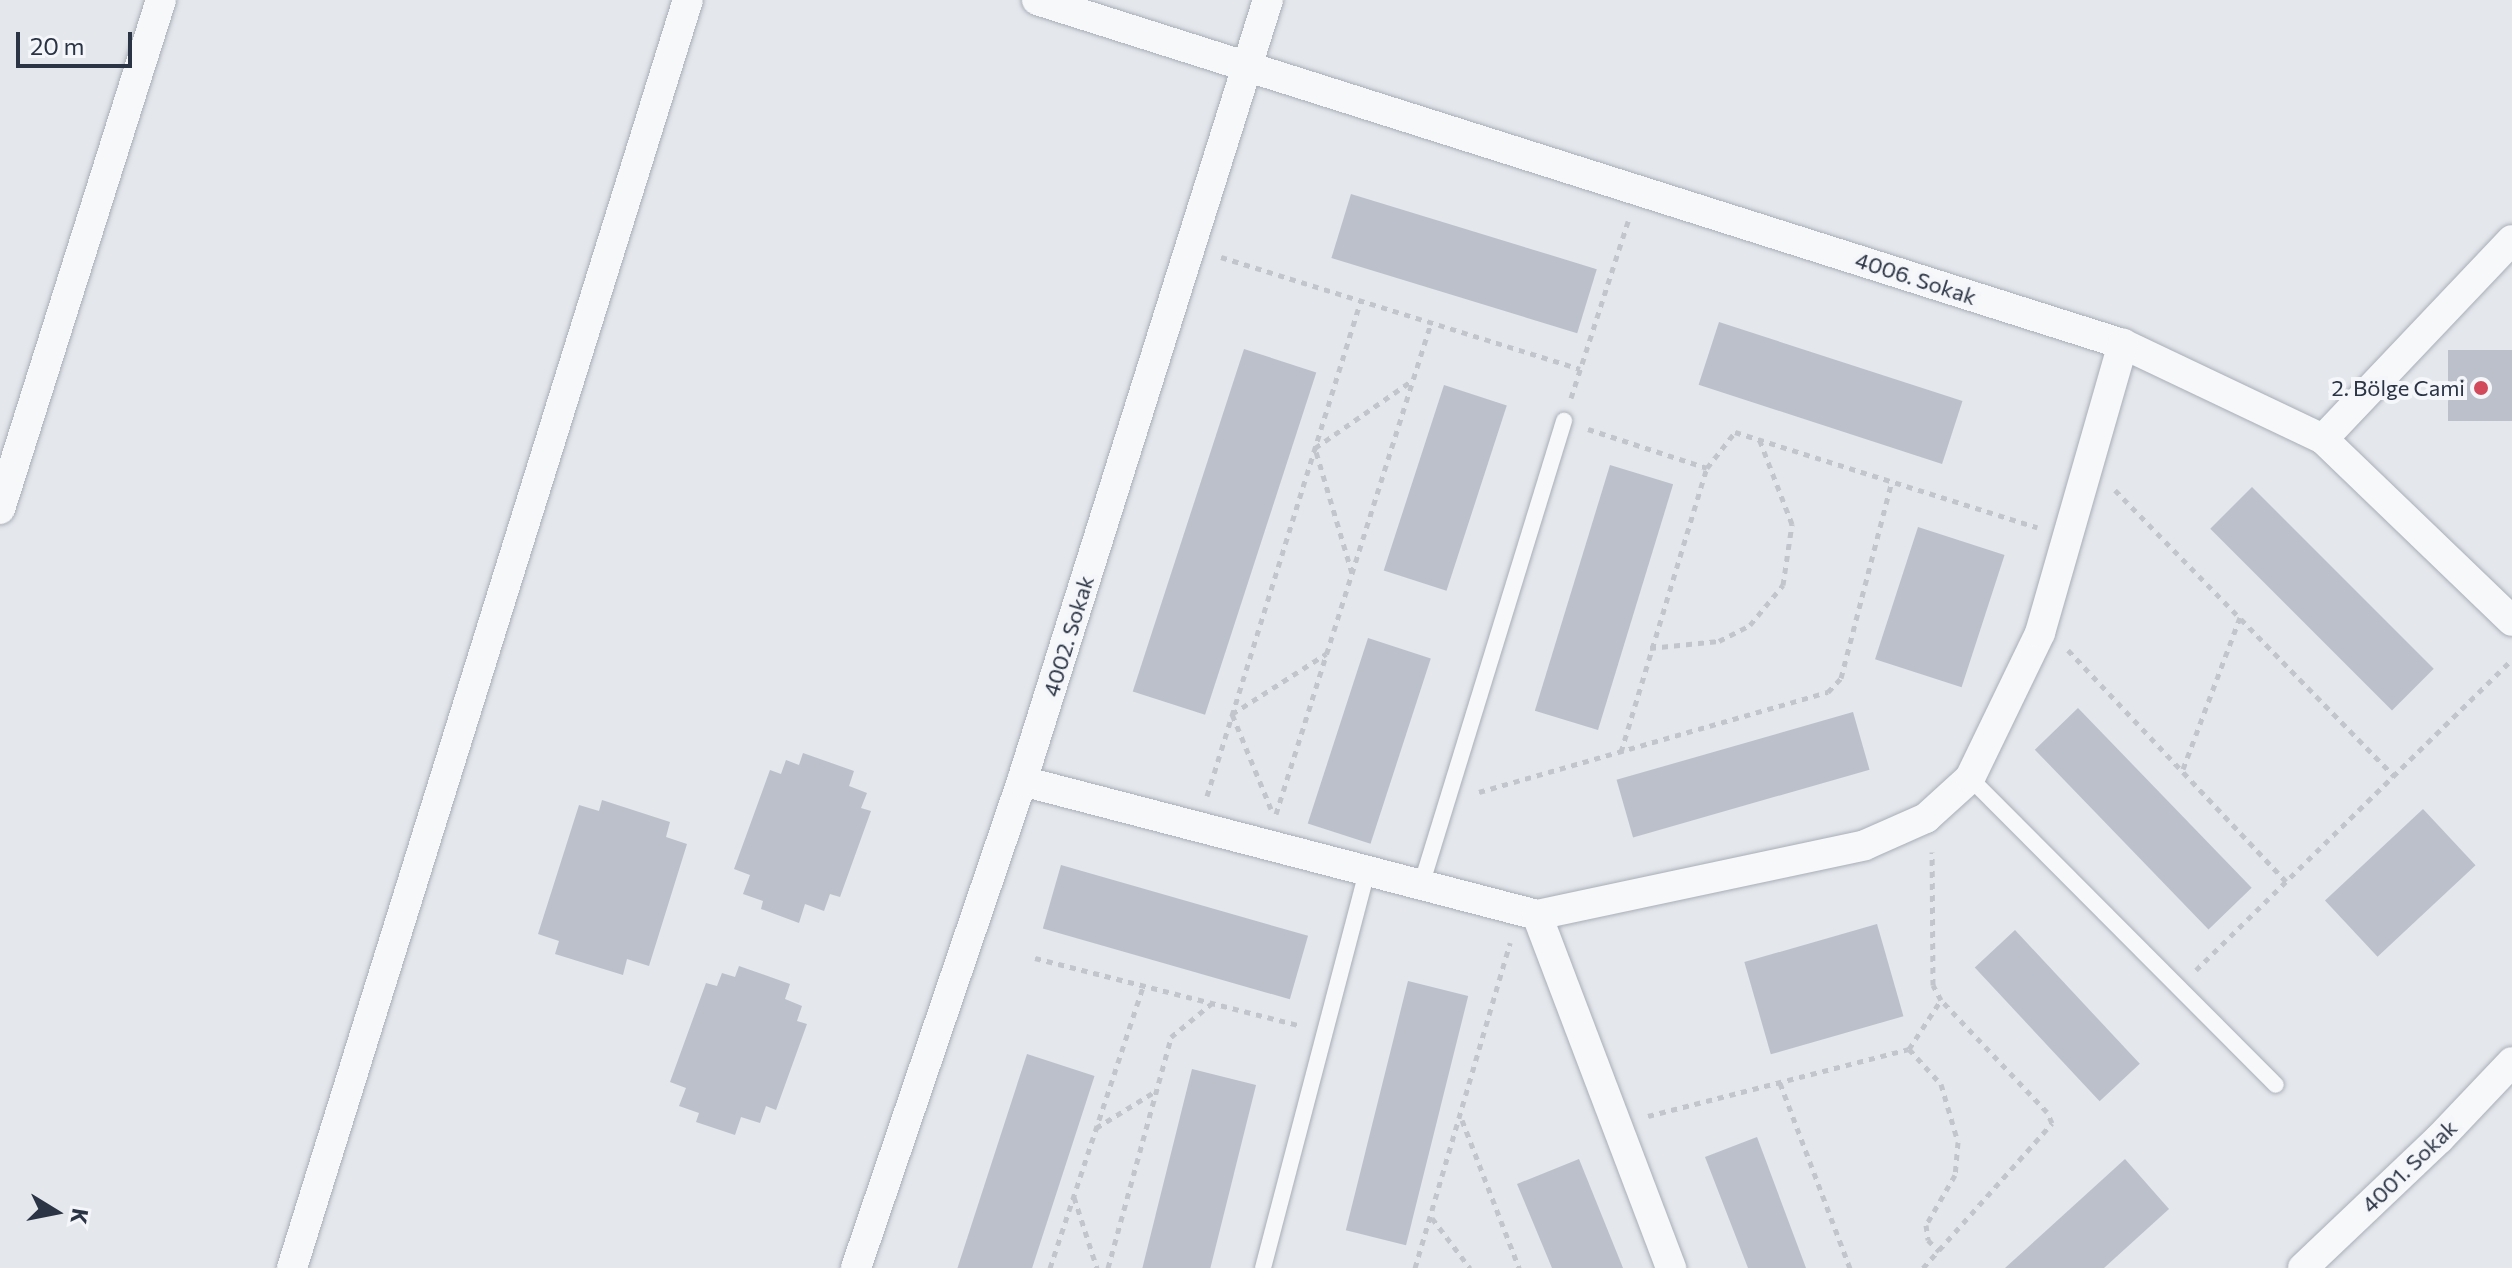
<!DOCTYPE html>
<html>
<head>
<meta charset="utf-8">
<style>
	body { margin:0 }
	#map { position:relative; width:2512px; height:1268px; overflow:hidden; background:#e4e7ec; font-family:Commissioner,sans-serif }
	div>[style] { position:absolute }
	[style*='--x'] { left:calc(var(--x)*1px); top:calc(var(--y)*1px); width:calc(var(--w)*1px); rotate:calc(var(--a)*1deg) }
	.building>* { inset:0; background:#bbc0ca; transform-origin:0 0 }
	.path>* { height:5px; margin-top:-2.5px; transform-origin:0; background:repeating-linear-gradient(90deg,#c2c5cb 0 6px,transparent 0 12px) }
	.roads { filter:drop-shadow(0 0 2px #a9aeb7) drop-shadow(0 0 2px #a9aeb7) }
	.lane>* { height:16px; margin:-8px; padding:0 8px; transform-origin:8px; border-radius:8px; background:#f7f8fa }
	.street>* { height:30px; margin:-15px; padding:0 15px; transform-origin:15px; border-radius:15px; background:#f7f8fa }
	.dots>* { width:22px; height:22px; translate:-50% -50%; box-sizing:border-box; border:4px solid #f4f6f9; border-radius:50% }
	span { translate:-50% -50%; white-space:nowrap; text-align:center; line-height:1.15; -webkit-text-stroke:8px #f4f6f9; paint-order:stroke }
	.street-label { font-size:22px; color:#2b3445 }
	.poi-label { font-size:22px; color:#2b3445 }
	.right { translate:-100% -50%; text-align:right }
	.north { position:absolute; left:16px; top:1172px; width:80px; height:80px; -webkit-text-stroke:6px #f4f6f9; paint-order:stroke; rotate:100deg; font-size:22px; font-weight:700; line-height:32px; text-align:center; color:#2b3445 }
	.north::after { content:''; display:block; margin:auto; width:28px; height:36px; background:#2b3445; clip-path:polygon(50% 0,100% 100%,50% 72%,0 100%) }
	.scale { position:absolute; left:16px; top:32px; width:116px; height:36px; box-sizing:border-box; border:4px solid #2b3445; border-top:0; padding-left:10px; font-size:24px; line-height:28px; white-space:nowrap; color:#2b3445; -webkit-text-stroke:6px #f4f6f9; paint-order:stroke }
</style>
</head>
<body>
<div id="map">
	<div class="building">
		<div style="left:1351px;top:194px;width:257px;height:67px;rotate:17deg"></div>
		<div style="left:1719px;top:322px;width:256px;height:66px;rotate:18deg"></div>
		<div style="left:1244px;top:349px;width:76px;height:360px;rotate:18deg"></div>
		<div style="left:2512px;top:350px;width:71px;height:64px;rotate:90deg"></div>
		<div style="left:1444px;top:385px;width:66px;height:195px;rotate:18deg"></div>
		<div style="left:1610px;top:465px;width:66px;height:257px;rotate:17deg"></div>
		<div style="left:2252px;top:487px;width:257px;height:59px;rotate:45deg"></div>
		<div style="left:1918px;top:527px;width:91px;height:139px;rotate:18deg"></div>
		<div style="left:1368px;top:638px;width:66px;height:195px;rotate:18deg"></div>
		<div style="left:2078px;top:708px;width:250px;height:60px;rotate:46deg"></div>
		<div style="left:1853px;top:712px;width:60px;height:246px;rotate:74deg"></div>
		<div style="clip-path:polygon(803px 753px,854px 771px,849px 786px,867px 793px,861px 808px,871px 811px,840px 897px,830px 894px,824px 911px,805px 904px,799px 923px,761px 909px,763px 901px,743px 894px,750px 875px,734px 869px,770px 770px,781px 774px,786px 760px,799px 765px)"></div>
		<div style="clip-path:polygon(602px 800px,670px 822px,666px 837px,687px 844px,649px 966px,627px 959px,623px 975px,555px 954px,559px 941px,538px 934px,579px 805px,599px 811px)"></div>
		<div style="left:2423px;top:809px;width:77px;height:134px;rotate:47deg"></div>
		<div style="left:1061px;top:865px;width:257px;height:66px;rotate:16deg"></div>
		<div style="left:1877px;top:924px;width:96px;height:138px;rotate:74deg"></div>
		<div style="left:2015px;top:930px;width:183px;height:55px;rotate:47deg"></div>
		<div style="clip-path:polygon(739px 966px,790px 984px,785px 999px,802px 1006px,797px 1021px,807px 1024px,776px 1110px,766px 1106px,760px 1123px,741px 1117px,735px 1135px,696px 1122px,699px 1113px,679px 1106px,686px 1088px,670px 1082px,706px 983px,717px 986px,722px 973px,735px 977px)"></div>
		<div style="left:1408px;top:981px;width:62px;height:257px;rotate:14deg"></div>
		<div style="left:1027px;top:1054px;width:71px;height:225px;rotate:18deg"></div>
		<div style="left:1192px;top:1069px;width:66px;height:206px;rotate:14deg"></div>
		<div style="clip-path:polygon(1757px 1137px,1806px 1268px,1748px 1268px,1705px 1157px)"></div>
		<div style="clip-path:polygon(1579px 1159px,1623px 1268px,1552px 1268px,1517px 1184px)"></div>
		<div style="clip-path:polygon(2125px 1159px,2169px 1209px,2104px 1268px,2005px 1268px)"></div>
	</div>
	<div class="path">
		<div style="--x:1221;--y:257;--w:376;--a:17.3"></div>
		<div style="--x:1571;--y:398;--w:186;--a:-72.1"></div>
		<div style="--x:1588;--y:429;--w:125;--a:18.1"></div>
		<div style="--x:2115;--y:490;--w:400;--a:45.7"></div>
		<div style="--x:1352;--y:573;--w:130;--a:-106.5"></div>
		<div style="--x:1315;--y:448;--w:119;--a:-34.8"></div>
		<div style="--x:1650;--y:648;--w:69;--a:-5.8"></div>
		<div style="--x:1719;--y:641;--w:35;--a:-27"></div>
		<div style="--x:1750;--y:625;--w:52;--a:-50.5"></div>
		<div style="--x:1783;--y:585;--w:62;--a:-81.6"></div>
		<div style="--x:1792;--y:524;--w:89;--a:-111.1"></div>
		<div style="--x:2068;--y:650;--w:318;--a:46.7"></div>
		<div style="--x:1621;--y:752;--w:297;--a:-73.2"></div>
		<div style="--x:1707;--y:468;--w:46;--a:-52.1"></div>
		<div style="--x:1735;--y:432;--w:317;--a:17.5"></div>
		<div style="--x:2183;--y:769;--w:162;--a:-69.4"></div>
		<div style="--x:1479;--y:792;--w:363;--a:-16"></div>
		<div style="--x:1828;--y:692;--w:19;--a:-47"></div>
		<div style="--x:1841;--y:678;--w:203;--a:-75.5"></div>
		<div style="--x:1207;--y:796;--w:519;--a:-72.75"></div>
		<div style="--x:1271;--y:809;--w:103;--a:-112.3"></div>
		<div style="--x:1232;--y:714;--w:112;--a:-32.6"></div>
		<div style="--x:1276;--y:814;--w:515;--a:-72.48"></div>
		<div style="--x:1035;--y:958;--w:275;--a:14.3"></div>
		<div style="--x:2196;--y:970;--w:443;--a:-44.5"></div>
		<div style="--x:1909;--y:1049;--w:47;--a:47.6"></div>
		<div style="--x:1941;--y:1084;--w:60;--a:73.7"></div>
		<div style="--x:1958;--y:1142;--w:33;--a:95"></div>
		<div style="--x:1955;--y:1175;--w:58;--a:120.1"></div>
		<div style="--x:1926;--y:1225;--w:15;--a:82"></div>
		<div style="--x:1928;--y:1240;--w:16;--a:45"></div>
		<div style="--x:1780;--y:1083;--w:198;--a:69.3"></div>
		<div style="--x:1648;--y:1116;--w:269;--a:-14.4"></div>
		<div style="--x:1909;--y:1049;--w:59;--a:-56.9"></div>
		<div style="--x:1941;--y:1000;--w:17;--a:-118"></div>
		<div style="--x:1933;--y:985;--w:133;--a:-90.4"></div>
		<div style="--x:1462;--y:1120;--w:159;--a:68.9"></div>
		<div style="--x:1096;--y:1128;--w:70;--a:-31.7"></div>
		<div style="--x:1074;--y:1197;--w:75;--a:72.1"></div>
		<div style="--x:1432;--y:1218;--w:63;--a:52.8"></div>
		<div style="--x:1050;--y:1268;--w:297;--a:-71.7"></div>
		<div style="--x:1108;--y:1268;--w:239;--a:-74.7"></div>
		<div style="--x:1171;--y:1037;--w:52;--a:-39.5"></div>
		<div style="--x:1415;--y:1268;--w:339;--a:-73.7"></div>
		<div style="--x:1923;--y:1268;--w:194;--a:-48.3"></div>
		<div style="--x:2052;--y:1123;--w:12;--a:-114"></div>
		<div style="--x:2047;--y:1112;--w:154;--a:-133.4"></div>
	</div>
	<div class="roads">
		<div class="lane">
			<div style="--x:1970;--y:778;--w:433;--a:45.1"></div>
			<div style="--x:1420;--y:889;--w:490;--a:-72.9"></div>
			<div style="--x:1263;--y:1268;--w:407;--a:-75.3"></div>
		</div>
		<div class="street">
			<div style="--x:1037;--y:0;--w:1139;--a:17.58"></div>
			<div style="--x:2123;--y:344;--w:221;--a:25.4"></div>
			<div style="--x:2323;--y:439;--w:262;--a:43.9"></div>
			<div style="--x:2323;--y:439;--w:274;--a:-46.5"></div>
			<div style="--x:0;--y:509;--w:534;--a:-72.45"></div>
			<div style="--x:1022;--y:781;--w:532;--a:14.58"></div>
			<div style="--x:1537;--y:915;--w:335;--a:-12"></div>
			<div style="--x:1865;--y:845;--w:67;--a:-23.9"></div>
			<div style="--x:1926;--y:818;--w:59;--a:-42.3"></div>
			<div style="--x:1970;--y:778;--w:161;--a:-64.2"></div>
			<div style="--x:2040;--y:633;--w:301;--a:-74"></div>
			<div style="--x:1537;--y:915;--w:378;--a:69.2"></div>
			<div style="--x:292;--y:1268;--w:1328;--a:-72.66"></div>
			<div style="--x:856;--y:1268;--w:515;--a:-71.18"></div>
			<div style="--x:1022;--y:781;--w:819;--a:-72.52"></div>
			<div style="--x:2303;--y:1268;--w:187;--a:-43.5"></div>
			<div style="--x:2439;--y:1139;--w:106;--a:-46.5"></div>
		</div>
	</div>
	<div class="dots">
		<div style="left:2481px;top:388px;background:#d1495b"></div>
	</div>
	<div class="street-label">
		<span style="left:1916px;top:278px;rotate:18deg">4006. Sokak</span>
		<span style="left:1068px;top:636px;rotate:-73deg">4002. Sokak</span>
		<span style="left:2409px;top:1166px;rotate:-44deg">4001. Sokak</span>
	</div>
	<div class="poi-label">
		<span class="right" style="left:2465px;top:388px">2. Bölge Cami</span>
	</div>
	<div class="north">K</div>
	<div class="scale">20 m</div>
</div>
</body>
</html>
